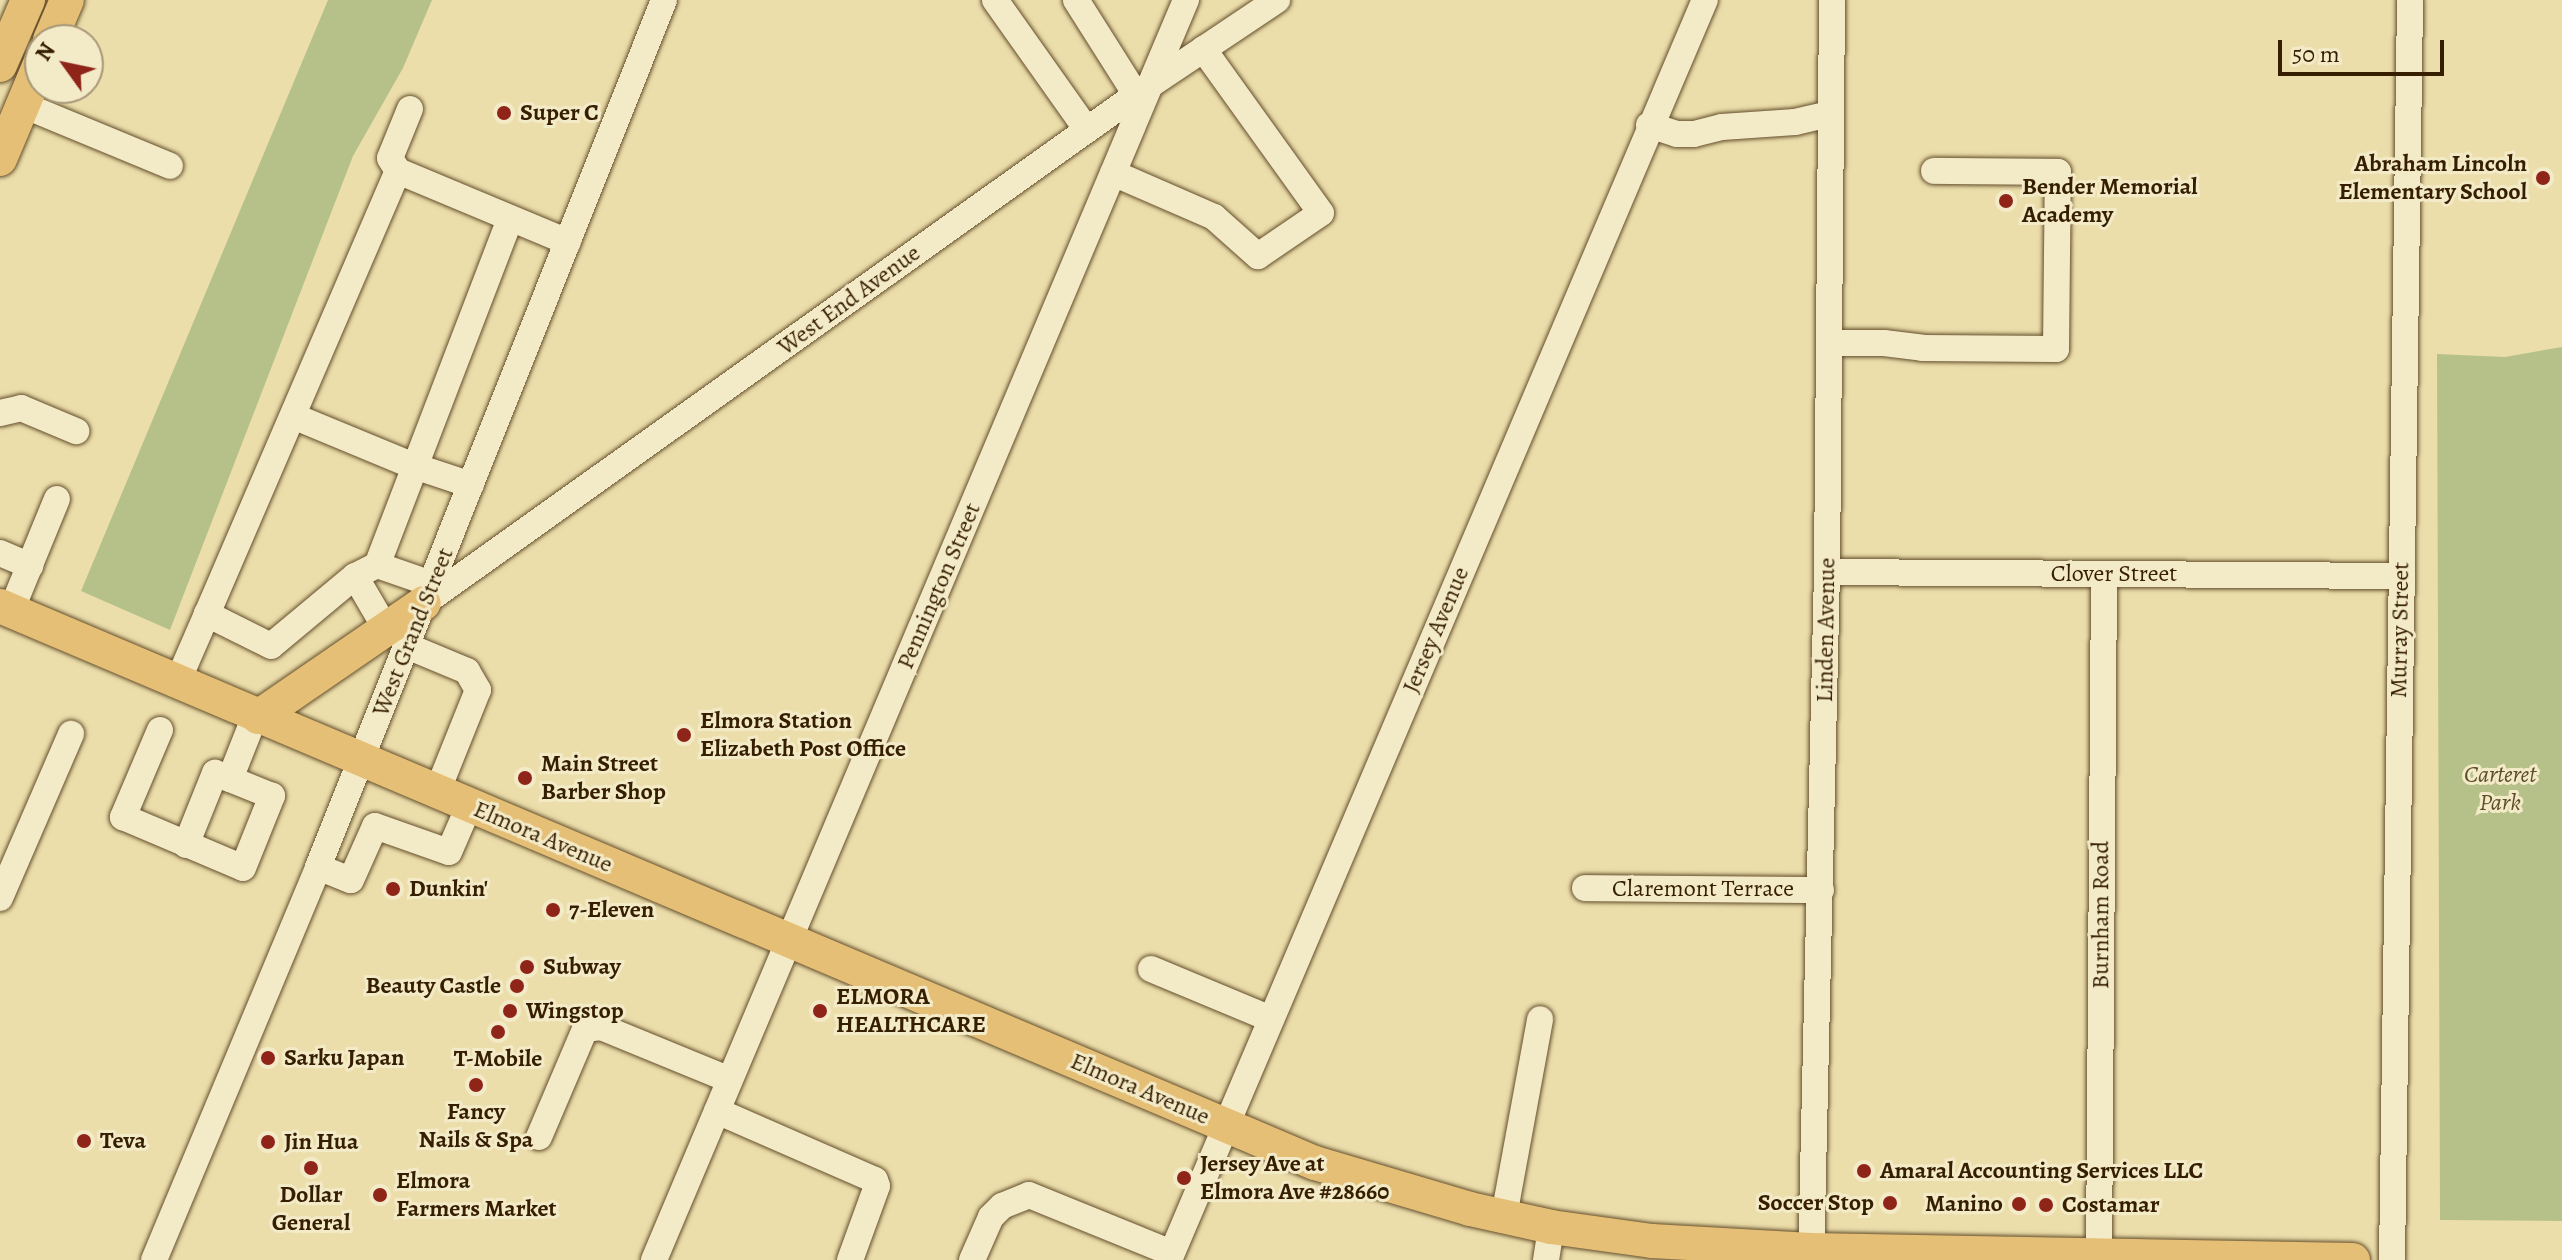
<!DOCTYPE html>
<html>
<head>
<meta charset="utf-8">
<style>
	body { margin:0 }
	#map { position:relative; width:2562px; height:1260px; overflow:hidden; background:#ecdeab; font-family:Alegreya,serif }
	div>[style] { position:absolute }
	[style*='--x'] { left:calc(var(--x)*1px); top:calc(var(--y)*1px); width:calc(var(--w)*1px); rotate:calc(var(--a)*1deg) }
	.green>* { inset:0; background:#b6c18a }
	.roads { filter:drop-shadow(0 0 2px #644e2b) drop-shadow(0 0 2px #644e2b) }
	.minor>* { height:26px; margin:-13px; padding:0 13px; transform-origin:13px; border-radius:13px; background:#f3eac8 }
	.major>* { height:34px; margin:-17px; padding:0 17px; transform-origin:17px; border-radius:17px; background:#e6bf76 }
	.dots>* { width:22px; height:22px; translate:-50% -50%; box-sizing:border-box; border:4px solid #f3eac8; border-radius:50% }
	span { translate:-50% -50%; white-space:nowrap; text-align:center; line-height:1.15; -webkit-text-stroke:6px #f3eac8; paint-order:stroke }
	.poi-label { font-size:24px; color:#361e00; font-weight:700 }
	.left { translate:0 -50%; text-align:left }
	.right { translate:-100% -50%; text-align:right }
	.street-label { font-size:24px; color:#361e00 }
	.park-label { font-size:24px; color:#5c4f29; font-style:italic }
	.north { position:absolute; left:24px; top:24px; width:80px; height:80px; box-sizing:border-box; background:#f3eac8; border:2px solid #a79878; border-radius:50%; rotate:303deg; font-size:22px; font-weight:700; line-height:32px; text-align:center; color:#361e00 }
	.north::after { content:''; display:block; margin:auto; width:28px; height:36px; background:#8f2418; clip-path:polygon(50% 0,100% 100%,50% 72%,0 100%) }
	.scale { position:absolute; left:2278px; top:40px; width:166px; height:36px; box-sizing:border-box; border:4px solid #361e00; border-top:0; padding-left:10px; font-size:24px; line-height:28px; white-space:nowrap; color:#361e00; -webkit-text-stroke:6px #f3eac8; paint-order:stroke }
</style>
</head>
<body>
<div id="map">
	<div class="green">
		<div style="clip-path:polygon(328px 0,432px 0,403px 68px,353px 156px,170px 630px,81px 591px)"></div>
		<div style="clip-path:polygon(2562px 347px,2562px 1221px,2440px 1220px,2437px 354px,2505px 357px)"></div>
	</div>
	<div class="roads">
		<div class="minor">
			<div style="--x:995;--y:0;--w:159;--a:54.7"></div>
			<div style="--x:1076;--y:0;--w:112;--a:57.7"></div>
			<div style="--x:23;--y:105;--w:159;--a:22.5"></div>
			<div style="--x:1649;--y:125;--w:29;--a:18"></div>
			<div style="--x:1677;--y:134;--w:17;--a:0"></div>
			<div style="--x:1694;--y:134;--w:29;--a:-14"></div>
			<div style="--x:1722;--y:127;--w:73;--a:-3.9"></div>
			<div style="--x:1795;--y:122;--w:37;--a:-13"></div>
			<div style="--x:398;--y:171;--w:15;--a:-122"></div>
			<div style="--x:390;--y:158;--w:53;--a:-67.8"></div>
			<div style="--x:1113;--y:173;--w:110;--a:23.5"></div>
			<div style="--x:1214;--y:217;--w:59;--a:41.6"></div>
			<div style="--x:1258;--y:256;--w:76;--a:-34.3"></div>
			<div style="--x:1321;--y:213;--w:202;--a:-125.7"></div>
			<div style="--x:510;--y:219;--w:371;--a:111"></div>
			<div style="--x:377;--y:565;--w:25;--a:153"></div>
			<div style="--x:355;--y:576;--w:109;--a:140.2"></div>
			<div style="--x:271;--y:646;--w:72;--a:-153.4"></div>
			<div style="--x:207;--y:614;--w:482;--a:-66.7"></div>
			<div style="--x:398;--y:171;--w:184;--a:22.7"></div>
			<div style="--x:1829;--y:343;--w:55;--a:0"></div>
			<div style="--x:1884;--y:343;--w:39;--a:7"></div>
			<div style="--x:1923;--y:348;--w:133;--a:0.4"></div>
			<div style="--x:2056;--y:349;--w:177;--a:-89.4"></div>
			<div style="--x:2058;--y:172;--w:124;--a:-179.5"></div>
			<div style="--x:0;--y:413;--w:22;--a:-13"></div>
			<div style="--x:21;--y:408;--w:60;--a:22.7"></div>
			<div style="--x:293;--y:416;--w:131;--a:22.5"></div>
			<div style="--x:414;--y:466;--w:60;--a:18.4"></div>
			<div style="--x:0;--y:553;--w:33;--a:23"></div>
			<div style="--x:377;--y:565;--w:58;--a:19.1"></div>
			<div style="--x:1827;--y:572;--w:574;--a:0.4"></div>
			<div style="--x:355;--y:576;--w:61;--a:59.7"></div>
			<div style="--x:424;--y:603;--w:892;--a:-35.51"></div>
			<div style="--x:1150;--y:85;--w:153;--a:-33.8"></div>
			<div style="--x:11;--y:611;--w:121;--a:-67.7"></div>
			<div style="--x:407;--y:646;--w:65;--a:22.6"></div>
			<div style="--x:467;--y:671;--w:22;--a:60"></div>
			<div style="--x:478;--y:690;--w:110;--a:111.9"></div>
			<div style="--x:177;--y:683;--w:75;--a:-66.5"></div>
			<div style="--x:160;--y:730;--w:95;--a:113"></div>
			<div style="--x:123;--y:817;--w:130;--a:23"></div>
			<div style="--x:243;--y:868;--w:78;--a:-68.1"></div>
			<div style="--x:272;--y:796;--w:45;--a:-158"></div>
			<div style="--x:230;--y:779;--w:68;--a:-68.4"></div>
			<div style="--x:186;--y:845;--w:78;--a:-68.1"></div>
			<div style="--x:215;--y:773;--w:16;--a:22"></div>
			<div style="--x:318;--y:867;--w:35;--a:22"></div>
			<div style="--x:351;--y:880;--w:59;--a:-66"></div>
			<div style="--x:375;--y:826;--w:78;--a:19.4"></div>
			<div style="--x:449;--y:852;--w:50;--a:-66.5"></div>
			<div style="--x:1585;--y:888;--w:236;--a:0.5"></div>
			<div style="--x:0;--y:898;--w:179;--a:-66.6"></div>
			<div style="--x:1151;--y:969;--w:130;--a:22.6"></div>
			<div style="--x:717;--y:1111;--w:172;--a:23.6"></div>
			<div style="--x:875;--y:1180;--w:6;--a:72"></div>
			<div style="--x:877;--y:1186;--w:79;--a:110"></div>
			<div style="--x:539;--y:1137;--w:117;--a:-66.9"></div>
			<div style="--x:585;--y:1029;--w:16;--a:-7"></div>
			<div style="--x:601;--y:1027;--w:139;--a:22.3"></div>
			<div style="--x:1504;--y:1216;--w:200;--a:-79.6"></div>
			<div style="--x:2099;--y:1256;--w:682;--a:-89.58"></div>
			<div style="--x:154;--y:1260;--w:426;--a:-67.3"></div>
			<div style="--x:318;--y:867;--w:933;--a:-68.24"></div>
			<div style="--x:654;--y:1260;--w:1368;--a:-67.11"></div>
			<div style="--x:972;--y:1260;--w:47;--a:-66.2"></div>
			<div style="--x:991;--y:1217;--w:16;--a:-45"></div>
			<div style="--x:1002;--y:1206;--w:29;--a:-22"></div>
			<div style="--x:1029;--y:1195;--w:154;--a:22.1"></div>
			<div style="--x:1169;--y:1260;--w:1369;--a:-66.96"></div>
			<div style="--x:1546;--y:1260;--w:33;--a:-81"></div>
			<div style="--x:1811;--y:1260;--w:688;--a:-88.67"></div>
			<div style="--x:1827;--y:572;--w:572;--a:-89.5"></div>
			<div style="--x:2392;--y:1260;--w:1260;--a:-89.18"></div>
		</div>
		<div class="major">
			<div style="--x:50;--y:40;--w:43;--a:-67"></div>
			<div style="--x:0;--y:65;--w:71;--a:-66.7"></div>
			<div style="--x:0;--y:159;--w:103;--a:-67.2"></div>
			<div style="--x:0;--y:606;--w:1428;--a:22.96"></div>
			<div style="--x:1315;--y:1163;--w:162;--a:16.5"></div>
			<div style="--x:1470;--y:1209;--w:83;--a:12.5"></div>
			<div style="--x:1551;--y:1227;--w:102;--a:7.9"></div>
			<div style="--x:1652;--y:1241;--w:159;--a:3.2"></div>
			<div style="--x:1811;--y:1250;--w:542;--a:1.06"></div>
			<div style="--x:258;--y:717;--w:201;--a:-34.5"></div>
		</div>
	</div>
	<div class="dots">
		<div style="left:504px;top:113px;background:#8f2418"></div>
		<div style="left:2543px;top:178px;background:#8f2418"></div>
		<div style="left:2006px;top:201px;background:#8f2418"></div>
		<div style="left:684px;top:735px;background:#8f2418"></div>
		<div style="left:525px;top:778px;background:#8f2418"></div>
		<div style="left:393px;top:889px;background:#8f2418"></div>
		<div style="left:553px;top:910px;background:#8f2418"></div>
		<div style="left:527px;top:967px;background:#8f2418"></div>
		<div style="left:517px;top:986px;background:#8f2418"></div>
		<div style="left:510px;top:1011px;background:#8f2418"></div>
		<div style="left:820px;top:1011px;background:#8f2418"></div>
		<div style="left:498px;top:1032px;background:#8f2418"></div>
		<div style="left:268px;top:1058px;background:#8f2418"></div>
		<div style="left:476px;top:1085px;background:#8f2418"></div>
		<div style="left:84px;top:1141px;background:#8f2418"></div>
		<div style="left:268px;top:1142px;background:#8f2418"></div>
		<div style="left:311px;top:1168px;background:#8f2418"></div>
		<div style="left:1864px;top:1171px;background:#8f2418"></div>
		<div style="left:1184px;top:1178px;background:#8f2418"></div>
		<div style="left:380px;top:1195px;background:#8f2418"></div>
		<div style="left:1890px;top:1203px;background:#8f2418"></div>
		<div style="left:2019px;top:1204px;background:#8f2418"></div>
		<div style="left:2046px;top:1205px;background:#8f2418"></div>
	</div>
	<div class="poi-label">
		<span class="left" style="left:520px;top:113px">Super C</span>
		<span class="right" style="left:2527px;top:178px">Abraham Lincoln<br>Elementary School</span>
		<span class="left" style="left:2022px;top:201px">Bender Memorial<br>Academy</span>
		<span class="left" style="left:700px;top:735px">Elmora Station<br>Elizabeth Post Office</span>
		<span class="left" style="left:541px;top:778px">Main Street<br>Barber Shop</span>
		<span class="left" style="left:409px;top:889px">Dunkin'</span>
		<span class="left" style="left:569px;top:910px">7-Eleven</span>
		<span class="left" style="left:543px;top:967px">Subway</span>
		<span class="right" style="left:501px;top:986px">Beauty Castle</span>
		<span class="left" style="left:836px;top:1011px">ELMORA<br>HEALTHCARE</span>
		<span class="left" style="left:526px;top:1011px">Wingstop</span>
		<span class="left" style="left:284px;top:1058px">Sarku Japan</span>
		<span style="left:498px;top:1059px">T-Mobile</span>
		<span style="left:476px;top:1126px">Fancy<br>Nails &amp; Spa</span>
		<span class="left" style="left:100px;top:1141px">Teva</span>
		<span class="left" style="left:284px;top:1142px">Jin Hua</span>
		<span class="left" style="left:1200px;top:1178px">Jersey Ave at<br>Elmora Ave #28660</span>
		<span class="left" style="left:1880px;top:1171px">Amaral Accounting Services LLC</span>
		<span class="left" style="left:396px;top:1195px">Elmora<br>Farmers Market</span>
		<span style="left:311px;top:1209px">Dollar<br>General</span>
		<span class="right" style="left:1874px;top:1203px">Soccer Stop</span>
		<span class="right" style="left:2003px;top:1204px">Manino</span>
		<span class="left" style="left:2062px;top:1205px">Costamar</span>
	</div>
	<div class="street-label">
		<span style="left:849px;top:300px;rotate:-36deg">West End Avenue</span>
		<span style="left:2114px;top:574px">Clover Street</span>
		<span style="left:939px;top:586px;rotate:-67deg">Pennington Street</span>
		<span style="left:1436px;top:630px;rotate:-67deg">Jersey Avenue</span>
		<span style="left:1826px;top:630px;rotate:-89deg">Linden Avenue</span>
		<span style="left:2400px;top:630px;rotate:-89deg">Murray Street</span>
		<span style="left:413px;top:632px;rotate:-68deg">West Grand Street</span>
		<span style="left:543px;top:837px;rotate:23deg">Elmora Avenue</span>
		<span style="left:1703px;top:889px">Claremont Terrace</span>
		<span style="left:2101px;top:915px;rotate:-90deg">Burnham Road</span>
		<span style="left:1140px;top:1089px;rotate:23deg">Elmora Avenue</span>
	</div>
	<div class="park-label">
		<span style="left:2500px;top:789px">Carteret<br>Park</span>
	</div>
	<div class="north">N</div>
	<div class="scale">50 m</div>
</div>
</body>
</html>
